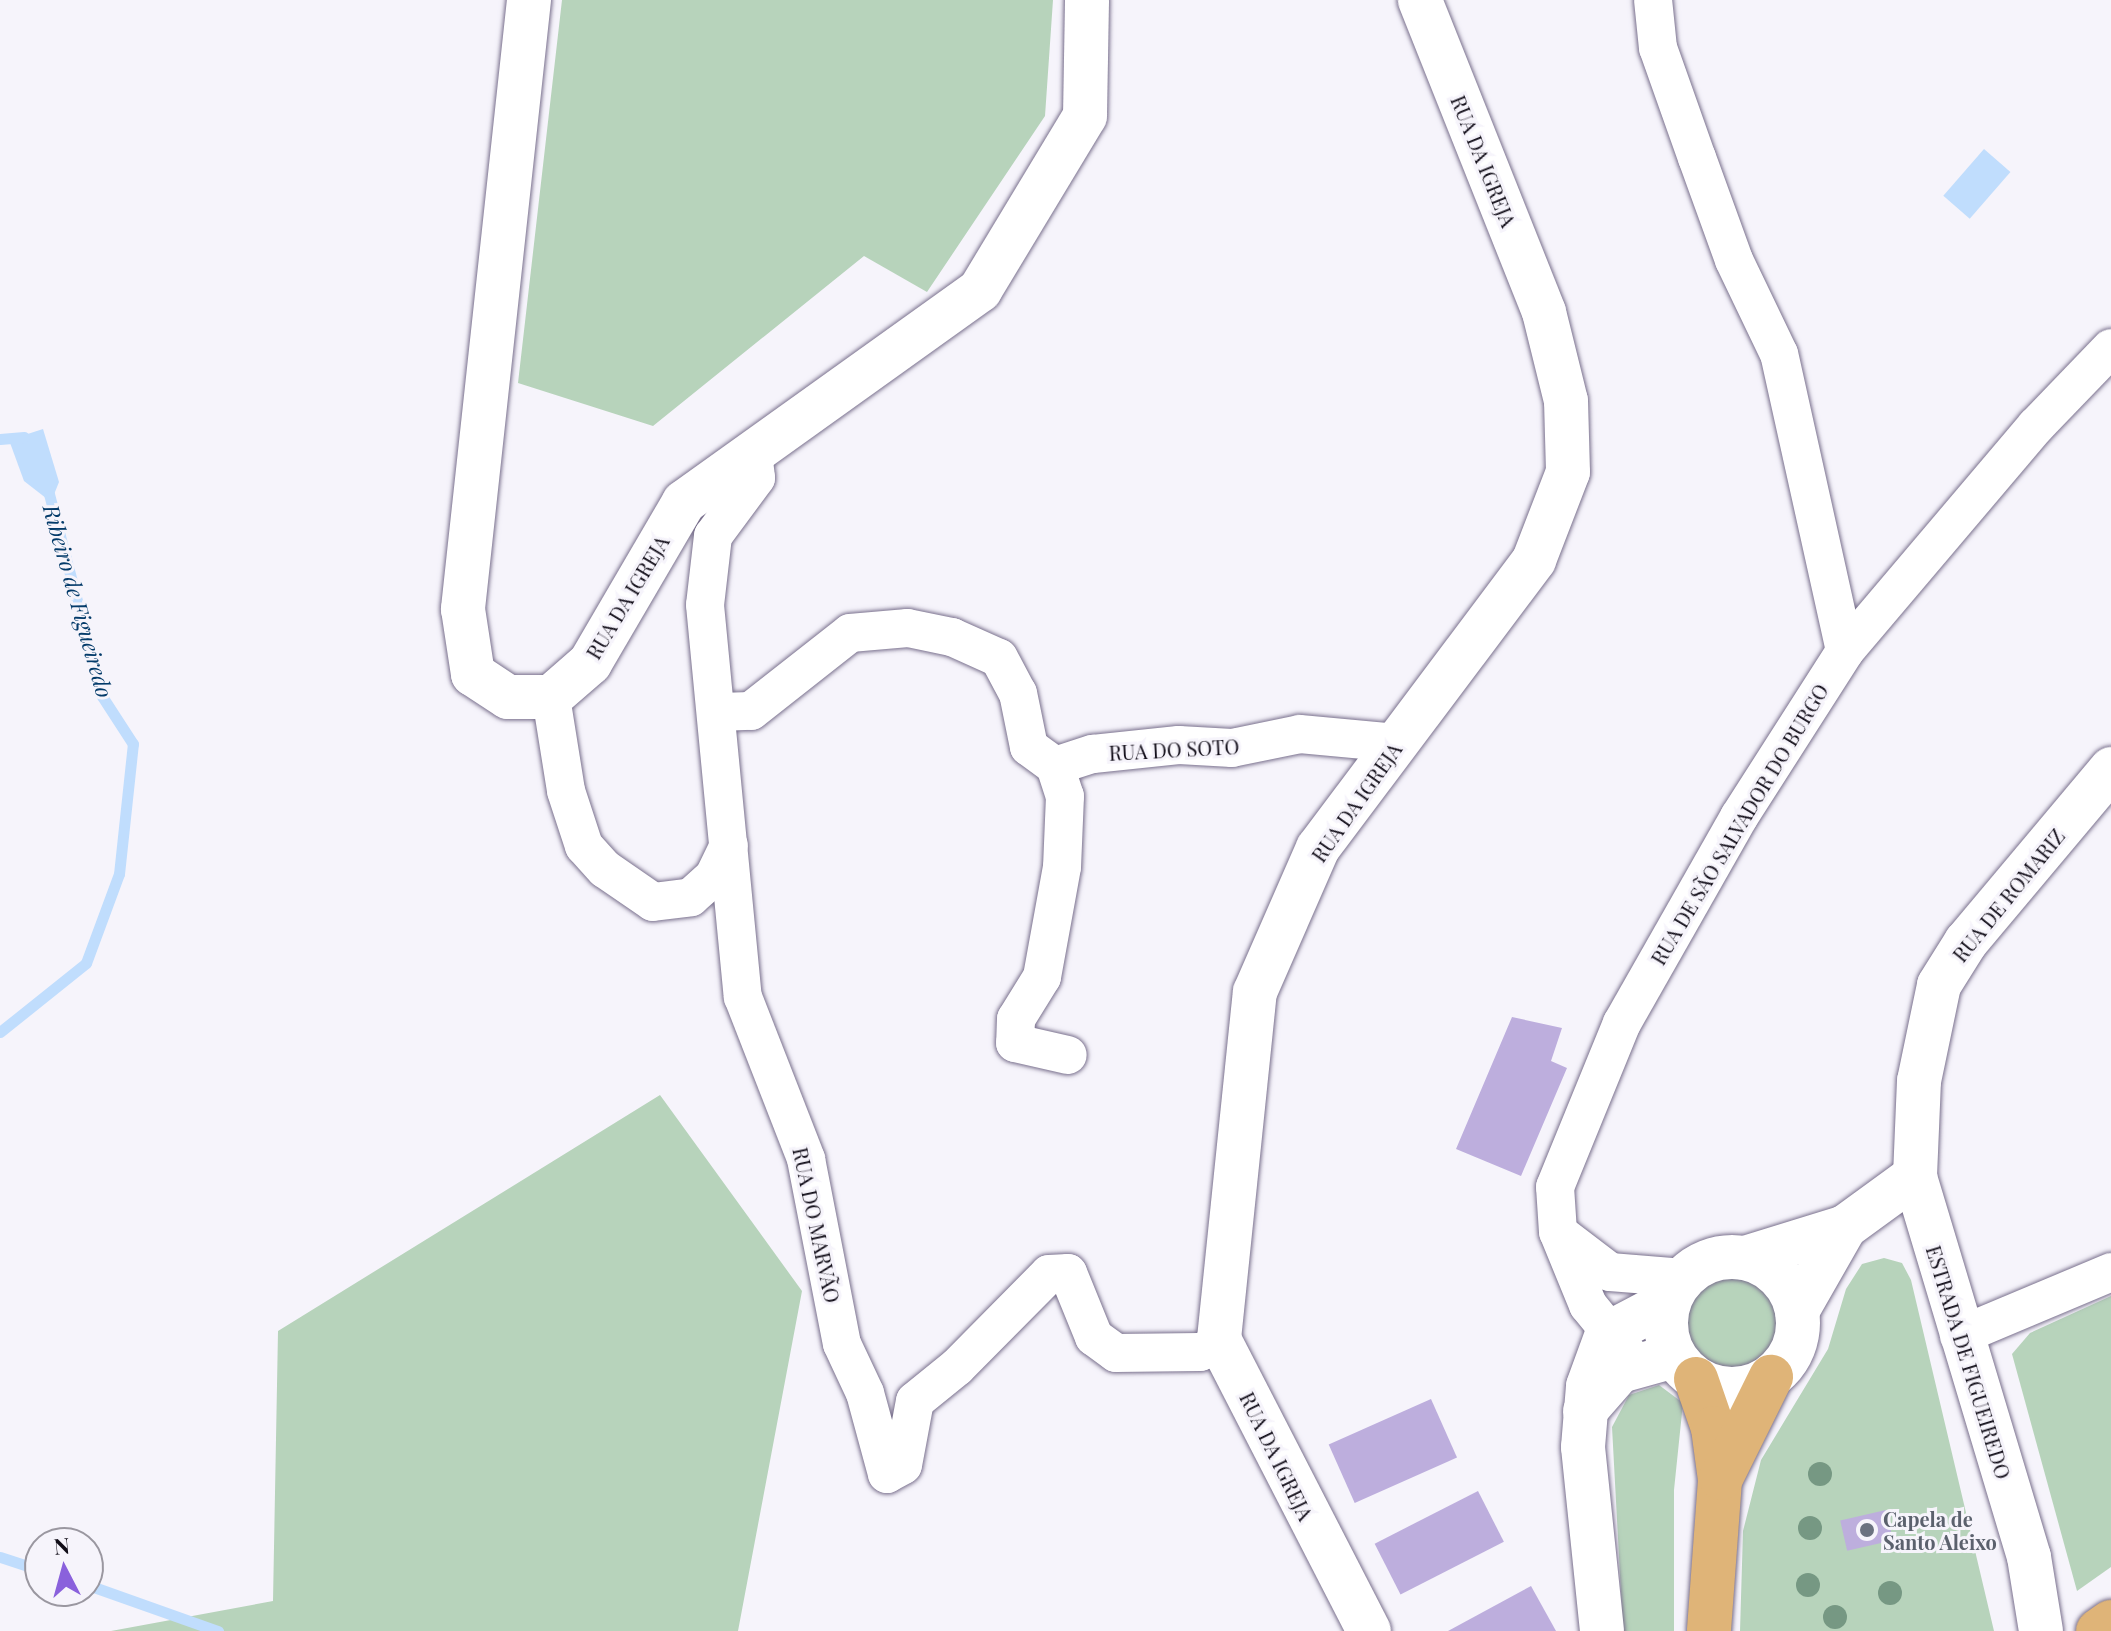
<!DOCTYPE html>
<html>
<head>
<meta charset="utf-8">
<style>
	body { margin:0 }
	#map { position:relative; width:2111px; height:1631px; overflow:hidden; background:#f6f4fb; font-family:"Playfair Display",serif }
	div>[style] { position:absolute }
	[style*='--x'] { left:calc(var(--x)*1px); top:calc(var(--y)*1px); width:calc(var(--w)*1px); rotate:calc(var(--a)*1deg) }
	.green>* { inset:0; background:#b7d3bb }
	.round { border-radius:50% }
	.water>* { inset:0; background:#c0ddfd; transform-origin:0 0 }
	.stream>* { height:11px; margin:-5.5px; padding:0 5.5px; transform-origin:5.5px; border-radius:5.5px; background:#c0ddfd }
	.building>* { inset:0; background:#bdaedd; transform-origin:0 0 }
	.roads { filter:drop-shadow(0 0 2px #79708d) drop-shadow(0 0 2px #79708d) }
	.street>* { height:38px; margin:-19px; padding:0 19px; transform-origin:19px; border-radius:19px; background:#fff }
	.secondary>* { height:44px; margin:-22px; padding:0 22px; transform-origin:22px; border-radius:22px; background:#fff }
	.secondary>.ring { margin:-22px; padding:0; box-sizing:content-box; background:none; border:44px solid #fff; border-radius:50% }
	.primary>* { height:44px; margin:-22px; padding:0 22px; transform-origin:22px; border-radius:22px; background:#dfb478 }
	.trees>* { width:24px; height:24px; margin:-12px; border-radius:50%; background:#769883 }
	.dots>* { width:22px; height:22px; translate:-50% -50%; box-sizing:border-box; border:4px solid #f6f4fb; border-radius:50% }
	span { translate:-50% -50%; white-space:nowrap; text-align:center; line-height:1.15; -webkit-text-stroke:6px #f6f4fb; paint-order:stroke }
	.street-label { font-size:20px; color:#100c17 }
	.worship-label { font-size:20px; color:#5b616d; font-weight:700 }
	.left { translate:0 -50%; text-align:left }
	.water-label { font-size:22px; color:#043b6a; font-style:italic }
	.north { position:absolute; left:24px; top:1527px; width:80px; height:80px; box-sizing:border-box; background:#f6f4fb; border:2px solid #9a97a0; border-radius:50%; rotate:354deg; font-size:22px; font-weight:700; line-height:32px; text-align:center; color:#100c17 }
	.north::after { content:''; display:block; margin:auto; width:28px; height:36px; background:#8a61dc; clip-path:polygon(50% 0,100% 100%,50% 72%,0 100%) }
</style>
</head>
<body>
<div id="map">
	<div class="green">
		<div style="clip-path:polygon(562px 0,1053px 0,1045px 116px,927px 292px,864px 256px,653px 426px,518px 383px)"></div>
		<div style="clip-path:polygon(660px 1095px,802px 1291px,738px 1631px,111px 1631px,273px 1601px,278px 1331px)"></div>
		<div style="clip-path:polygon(1884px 1258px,1902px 1263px,1911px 1280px,1994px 1631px,1740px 1631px,1743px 1531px,1761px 1460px,1828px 1349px,1846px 1289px,1862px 1264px)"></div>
		<div class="round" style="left:1687px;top:1277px;width:90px;height:90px"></div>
		<div style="clip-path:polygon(2111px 1296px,2111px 1567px,2077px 1591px,2012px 1354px,2030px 1333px)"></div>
		<div style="clip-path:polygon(1659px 1385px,1683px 1403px,1674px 1490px,1674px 1631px,1623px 1631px,1612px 1427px,1629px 1395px)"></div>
	</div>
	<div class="water">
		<div style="left:1984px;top:149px;width:35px;height:62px;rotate:41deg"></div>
		<div style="clip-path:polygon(43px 429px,59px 482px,51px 502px,24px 481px,9px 440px)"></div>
	</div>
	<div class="stream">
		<div style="--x:0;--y:439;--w:24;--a:-5"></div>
		<div style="--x:0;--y:1032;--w:110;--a:-38.7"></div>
		<div style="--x:86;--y:963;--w:95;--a:-69.7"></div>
		<div style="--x:119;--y:874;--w:131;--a:-83.9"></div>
		<div style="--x:133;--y:744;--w:57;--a:-122.9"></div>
		<div style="--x:102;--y:696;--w:213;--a:-104.7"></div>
		<div style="--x:0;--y:1557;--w:42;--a:18"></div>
		<div style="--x:88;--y:1585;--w:138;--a:19.5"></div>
	</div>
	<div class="building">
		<div style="clip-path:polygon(1512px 1017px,1562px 1028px,1551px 1061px,1567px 1068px,1521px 1176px,1456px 1149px)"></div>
		<div style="left:1431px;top:1399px;width:64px;height:112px;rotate:66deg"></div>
		<div style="left:1478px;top:1491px;width:57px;height:116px;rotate:63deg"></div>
		<div style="left:1886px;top:1510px;width:31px;height:47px;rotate:77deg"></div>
		<div style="clip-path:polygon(1531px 1586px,1556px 1631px,1448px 1631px)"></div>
	</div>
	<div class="roads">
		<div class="street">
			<div style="--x:753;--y:453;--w:25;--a:83"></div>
			<div style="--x:756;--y:478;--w:72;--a:126.6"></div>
			<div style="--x:713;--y:536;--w:69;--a:96.6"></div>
			<div style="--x:705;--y:605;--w:394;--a:84.5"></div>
			<div style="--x:743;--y:997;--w:174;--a:68.7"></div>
			<div style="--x:806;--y:1159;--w:188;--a:79"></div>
			<div style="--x:842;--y:1344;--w:54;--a:64.9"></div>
			<div style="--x:865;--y:1393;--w:84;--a:74.8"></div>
			<div style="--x:887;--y:1474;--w:18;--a:-29"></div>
			<div style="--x:903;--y:1465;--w:65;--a:-79.4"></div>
			<div style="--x:915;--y:1401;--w:54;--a:-39"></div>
			<div style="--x:957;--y:1367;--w:131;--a:-45.3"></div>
			<div style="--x:1049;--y:1274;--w:19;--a:-3"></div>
			<div style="--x:1068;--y:1273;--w:69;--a:67.9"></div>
			<div style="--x:1094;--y:1337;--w:27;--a:36"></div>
			<div style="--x:1116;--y:1353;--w:84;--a:-0.7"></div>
			<div style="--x:1200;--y:1352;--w:23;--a:-20"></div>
			<div style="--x:1845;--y:651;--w:295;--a:-49.7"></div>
			<div style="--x:2036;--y:426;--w:108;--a:-46.1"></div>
			<div style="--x:551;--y:697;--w:95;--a:80.9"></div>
			<div style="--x:566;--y:791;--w:58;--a:71.9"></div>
			<div style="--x:584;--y:846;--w:31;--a:48"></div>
			<div style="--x:605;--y:869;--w:58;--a:34.5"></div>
			<div style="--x:653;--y:902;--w:38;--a:-7"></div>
			<div style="--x:691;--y:897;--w:31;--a:-42"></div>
			<div style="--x:714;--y:876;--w:34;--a:-64"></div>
			<div style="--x:719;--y:712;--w:32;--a:-2"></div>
			<div style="--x:751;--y:711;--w:126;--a:-38.2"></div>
			<div style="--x:850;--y:633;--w:58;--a:-4.9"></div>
			<div style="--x:908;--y:628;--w:45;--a:11.6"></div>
			<div style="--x:952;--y:637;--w:51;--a:24.1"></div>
			<div style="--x:999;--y:658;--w:40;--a:62"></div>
			<div style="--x:1018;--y:693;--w:55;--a:78.5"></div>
			<div style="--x:1029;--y:747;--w:32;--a:36"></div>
			<div style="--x:1055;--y:766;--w:40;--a:-18"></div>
			<div style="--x:1093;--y:754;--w:86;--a:-6"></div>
			<div style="--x:1179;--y:745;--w:53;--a:3.2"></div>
			<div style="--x:1232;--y:748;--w:69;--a:-11.6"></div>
			<div style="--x:1300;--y:734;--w:97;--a:5.3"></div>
			<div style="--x:1055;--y:766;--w:32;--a:72"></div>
			<div style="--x:1065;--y:796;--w:71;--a:92.4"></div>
			<div style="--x:1062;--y:867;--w:112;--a:100.3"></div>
			<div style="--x:1042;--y:977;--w:49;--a:121.8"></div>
			<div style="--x:1016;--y:1019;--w:24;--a:92"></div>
			<div style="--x:1015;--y:1043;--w:54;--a:12.8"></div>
			<div style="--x:1560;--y:1234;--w:63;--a:37.2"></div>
			<div style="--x:1610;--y:1272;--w:74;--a:4.6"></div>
			<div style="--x:1959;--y:1336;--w:165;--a:-22.8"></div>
			<div style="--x:1628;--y:1354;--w:63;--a:-129.2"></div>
			<div style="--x:1588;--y:1305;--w:79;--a:-112.3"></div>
			<div style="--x:1558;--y:1232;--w:45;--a:-93.8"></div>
			<div style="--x:1555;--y:1187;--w:177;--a:-67.8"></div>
			<div style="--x:1622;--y:1023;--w:237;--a:-60.4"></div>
			<div style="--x:1739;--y:817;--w:197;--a:-57.4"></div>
			<div style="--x:1845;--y:651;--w:304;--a:-102.5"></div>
			<div style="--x:1779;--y:354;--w:104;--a:-115.6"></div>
			<div style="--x:1734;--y:260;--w:109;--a:-109.9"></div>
			<div style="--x:1697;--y:158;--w:117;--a:-109.5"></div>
			<div style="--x:1658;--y:48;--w:48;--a:-95.9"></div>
		</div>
		<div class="secondary">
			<div style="--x:529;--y:0;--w:613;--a:96.19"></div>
			<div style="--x:463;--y:609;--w:66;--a:81.3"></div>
			<div style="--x:473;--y:674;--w:42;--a:33.3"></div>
			<div style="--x:508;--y:697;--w:43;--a:0"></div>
			<div style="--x:551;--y:697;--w:52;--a:-41.1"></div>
			<div style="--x:590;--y:663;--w:186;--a:-59.7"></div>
			<div style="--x:684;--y:502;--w:364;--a:-35.6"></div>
			<div style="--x:980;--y:290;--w:203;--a:-58.9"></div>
			<div style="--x:1085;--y:116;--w:116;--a:-89"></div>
			<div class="ring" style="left:1666px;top:1257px;width:88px;height:88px"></div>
			<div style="--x:1745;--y:1258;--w:105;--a:-17.2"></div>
			<div style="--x:1845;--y:1227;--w:87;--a:-36.1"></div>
			<div style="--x:1797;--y:1311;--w:97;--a:-60.3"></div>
			<div style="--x:1585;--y:1411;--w:53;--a:-48.8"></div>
			<div style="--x:1620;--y:1371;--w:56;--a:-15.5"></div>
			<div style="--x:1369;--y:1631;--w:328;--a:-117.2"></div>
			<div style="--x:1219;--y:1339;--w:349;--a:-84.1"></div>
			<div style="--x:1255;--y:992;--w:157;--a:-66.4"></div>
			<div style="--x:1318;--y:848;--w:360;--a:-53.1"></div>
			<div style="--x:1534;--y:560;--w:94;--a:-68.9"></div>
			<div style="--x:1568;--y:472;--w:71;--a:-91.6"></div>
			<div style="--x:1566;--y:401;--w:92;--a:-103.9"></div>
			<div style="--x:1544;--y:312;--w:336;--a:-111.7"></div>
			<div style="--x:1602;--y:1631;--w:185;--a:-95.9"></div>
			<div style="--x:1583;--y:1447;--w:61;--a:-85.3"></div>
			<div style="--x:1588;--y:1386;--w:55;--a:-69.9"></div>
			<div style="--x:1607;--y:1334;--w:69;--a:-27.7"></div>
			<div style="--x:2041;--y:1631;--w:75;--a:-99.2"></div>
			<div style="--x:2029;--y:1557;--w:398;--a:-106.7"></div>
			<div style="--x:1915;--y:1176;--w:95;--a:-87.6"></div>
			<div style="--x:1919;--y:1081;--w:98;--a:-78.2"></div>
			<div style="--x:1939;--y:985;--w:51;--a:-57.9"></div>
			<div style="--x:1966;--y:942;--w:226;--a:-50"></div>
		</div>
		<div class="primary">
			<div style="--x:1696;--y:1379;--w:52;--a:70.9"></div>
			<div style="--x:1713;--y:1428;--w:52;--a:82.3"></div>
			<div style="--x:1720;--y:1480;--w:151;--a:94.2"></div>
			<div style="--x:1721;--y:1478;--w:113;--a:-63.7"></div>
			<div style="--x:2098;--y:1631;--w:16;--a:-35"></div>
		</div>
	</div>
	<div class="trees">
		<div style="left:1820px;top:1474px"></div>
		<div style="left:1810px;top:1528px"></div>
		<div style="left:1808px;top:1585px"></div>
		<div style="left:1890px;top:1593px"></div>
		<div style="left:1835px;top:1617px"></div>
	</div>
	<div class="dots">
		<div style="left:1867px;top:1530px;background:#6b7280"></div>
	</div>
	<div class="street-label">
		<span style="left:1484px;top:161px;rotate:68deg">RUA DA IGREJA</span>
		<span style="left:627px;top:597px;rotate:-59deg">RUA DA IGREJA</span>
		<span style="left:1174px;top:749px;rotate:-3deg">RUA DO SOTO</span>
		<span style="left:1356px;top:802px;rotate:-55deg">RUA DA IGREJA</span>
		<span style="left:1739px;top:824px;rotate:-59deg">RUA DE SÃO SALVADOR DO BURGO</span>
		<span style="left:2008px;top:895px;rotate:-51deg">RUA DE ROMARIZ</span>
		<span style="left:817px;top:1225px;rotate:78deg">RUA DO MARVÃO</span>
		<span style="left:1969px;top:1362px;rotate:73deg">ESTRADA DE FIGUEIREDO</span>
		<span style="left:1277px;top:1456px;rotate:64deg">RUA DA IGREJA</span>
	</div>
	<div class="worship-label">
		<span class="left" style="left:1883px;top:1530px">Capela de<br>Santo Aleixo</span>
	</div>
	<div class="water-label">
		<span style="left:78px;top:601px;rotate:74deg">Ribeiro de Figueiredo</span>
	</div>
	<div class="north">N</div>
</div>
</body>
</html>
